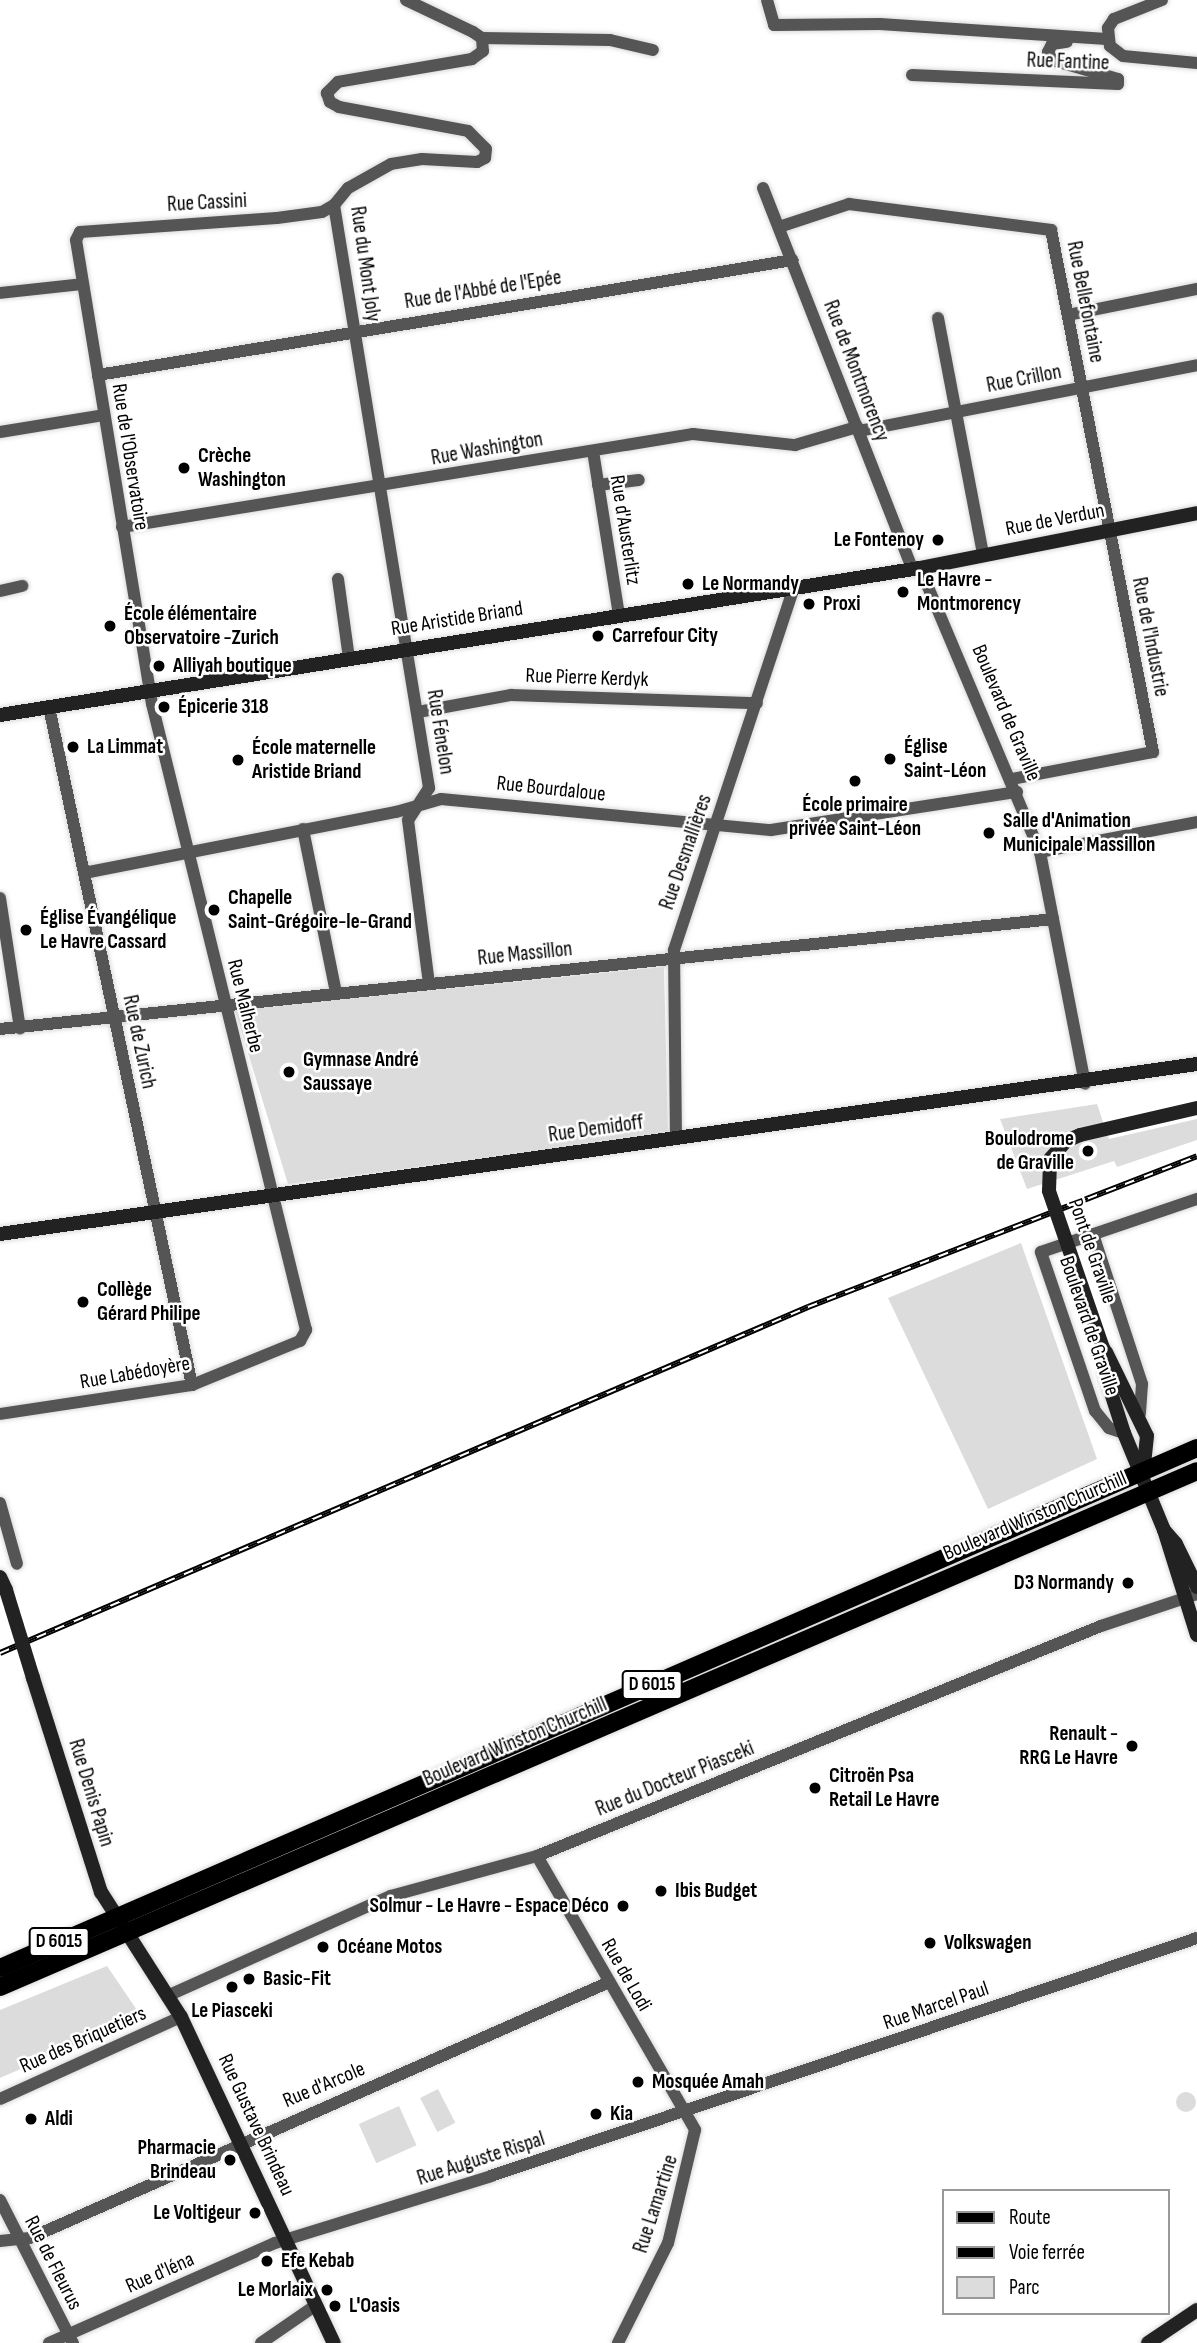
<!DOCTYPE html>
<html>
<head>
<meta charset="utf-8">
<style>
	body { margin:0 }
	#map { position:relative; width:1197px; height:2343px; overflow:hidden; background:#fff; font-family:"Sofia Sans Condensed",sans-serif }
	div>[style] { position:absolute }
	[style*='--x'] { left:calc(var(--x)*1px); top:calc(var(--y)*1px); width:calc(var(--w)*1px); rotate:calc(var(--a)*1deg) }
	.green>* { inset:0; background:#dcdcdc; transform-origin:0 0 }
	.round { border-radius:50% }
	.roads { filter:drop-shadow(0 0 2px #dbdbdb) drop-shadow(0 0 2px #dbdbdb) }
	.street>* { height:12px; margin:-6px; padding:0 6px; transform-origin:6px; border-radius:6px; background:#555 }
	.secondary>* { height:14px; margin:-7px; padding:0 7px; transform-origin:7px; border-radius:7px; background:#222 }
	.primary>* { height:18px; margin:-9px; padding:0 9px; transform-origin:9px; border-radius:9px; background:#000 }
	.rail>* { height:6px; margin-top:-3px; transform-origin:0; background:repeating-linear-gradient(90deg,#fff 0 10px,#000 0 20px); box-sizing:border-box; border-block:2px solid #000 }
	.secondary-bridge>* { height:14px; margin:-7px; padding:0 7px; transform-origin:7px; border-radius:7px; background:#222 }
	.dots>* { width:19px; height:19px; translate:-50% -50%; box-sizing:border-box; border:4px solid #fff; border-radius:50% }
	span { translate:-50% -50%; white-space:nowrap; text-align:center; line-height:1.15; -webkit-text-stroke:5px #fff; paint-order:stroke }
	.shield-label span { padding:2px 5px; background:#fff; border:2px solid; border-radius:5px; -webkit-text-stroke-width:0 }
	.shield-label { font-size:19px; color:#000; font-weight:700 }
	.street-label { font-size:21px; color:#000 }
	.poi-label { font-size:21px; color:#000; font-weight:700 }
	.left { translate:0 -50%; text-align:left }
	.right { translate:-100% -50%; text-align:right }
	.legend { position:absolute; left:942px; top:2189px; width:228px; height:126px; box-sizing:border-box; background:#fff; border:2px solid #999; margin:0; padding:9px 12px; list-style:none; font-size:21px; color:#000 }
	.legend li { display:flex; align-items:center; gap:14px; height:35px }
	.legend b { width:35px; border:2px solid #999 }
</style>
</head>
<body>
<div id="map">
	<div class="green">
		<div style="clip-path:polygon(664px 967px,668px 1134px,288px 1184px,235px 1010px)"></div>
		<div style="clip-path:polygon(1097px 1104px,1109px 1139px,1197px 1119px,1197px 1140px,1117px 1167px,1114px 1161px,1027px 1189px,1000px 1119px)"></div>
		<div style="clip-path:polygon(1021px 1243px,1097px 1459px,988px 1509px,888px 1298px)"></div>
		<div style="clip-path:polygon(107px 1966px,141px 2016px,0 2078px,0 2010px)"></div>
		<div style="left:438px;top:2089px;width:38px;height:20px;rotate:63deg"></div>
		<div class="round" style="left:1176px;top:2092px;width:20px;height:20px"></div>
		<div style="left:399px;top:2106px;width:43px;height:44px;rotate:66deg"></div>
	</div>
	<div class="roads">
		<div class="street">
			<div style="--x:406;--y:0;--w:74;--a:25.5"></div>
			<div style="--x:473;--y:32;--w:11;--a:34"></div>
			<div style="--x:482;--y:38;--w:13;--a:86"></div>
			<div style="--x:483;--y:51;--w:14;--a:144"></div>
			<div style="--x:472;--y:59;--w:136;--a:170.3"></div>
			<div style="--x:338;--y:82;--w:16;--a:135"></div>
			<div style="--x:327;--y:93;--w:9;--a:72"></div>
			<div style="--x:330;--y:102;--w:10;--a:29"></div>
			<div style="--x:339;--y:107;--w:131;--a:10.5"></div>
			<div style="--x:468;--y:131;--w:25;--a:45"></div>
			<div style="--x:486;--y:149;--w:9;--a:96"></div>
			<div style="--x:485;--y:158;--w:9;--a:153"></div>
			<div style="--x:477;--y:162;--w:55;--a:-176.9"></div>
			<div style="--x:422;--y:159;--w:31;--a:171"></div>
			<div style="--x:391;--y:164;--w:49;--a:150.8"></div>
			<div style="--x:348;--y:188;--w:22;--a:129"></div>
			<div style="--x:334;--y:205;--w:591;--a:80.74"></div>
			<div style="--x:429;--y:788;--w:38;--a:123"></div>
			<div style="--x:408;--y:820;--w:164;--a:82.7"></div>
			<div style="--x:767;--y:0;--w:26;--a:74"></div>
			<div style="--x:774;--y:25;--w:106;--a:-0.5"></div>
			<div style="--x:880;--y:24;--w:227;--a:3.8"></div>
			<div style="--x:1162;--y:0;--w:52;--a:158.4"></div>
			<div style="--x:1114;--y:19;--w:11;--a:124"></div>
			<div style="--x:1108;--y:28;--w:18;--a:84"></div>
			<div style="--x:1110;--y:46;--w:16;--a:38"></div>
			<div style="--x:1123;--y:56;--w:74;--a:5.4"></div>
			<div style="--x:482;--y:38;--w:128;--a:0.9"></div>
			<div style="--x:610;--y:40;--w:44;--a:13.1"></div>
			<div style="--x:912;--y:75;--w:206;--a:2.5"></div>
			<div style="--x:1118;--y:84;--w:5;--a:-90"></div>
			<div style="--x:1118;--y:79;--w:69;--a:-163.9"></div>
			<div style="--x:1052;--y:60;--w:9;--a:-117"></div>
			<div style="--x:1048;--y:52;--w:9;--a:-63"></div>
			<div style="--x:1052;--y:44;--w:15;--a:-8"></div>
			<div style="--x:763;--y:188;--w:409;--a:68.6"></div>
			<div style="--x:779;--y:227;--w:74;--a:-18.2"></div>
			<div style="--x:849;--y:204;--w:204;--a:7.3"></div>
			<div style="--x:1051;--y:230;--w:532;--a:78.94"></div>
			<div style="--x:1153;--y:752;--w:145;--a:169.2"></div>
			<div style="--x:0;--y:293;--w:83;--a:-6.2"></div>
			<div style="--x:1068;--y:315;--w:132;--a:-11.4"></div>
			<div style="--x:938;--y:318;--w:241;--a:79.2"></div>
			<div style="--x:98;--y:375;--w:704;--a:-9.4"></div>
			<div style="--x:859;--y:431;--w:344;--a:-11"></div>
			<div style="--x:0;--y:432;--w:105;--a:-9.3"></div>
			<div style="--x:593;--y:451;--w:166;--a:81"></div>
			<div style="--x:598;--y:485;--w:41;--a:-7"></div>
			<div style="--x:122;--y:527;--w:579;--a:-9.25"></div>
			<div style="--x:693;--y:434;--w:103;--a:6.2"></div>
			<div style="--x:795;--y:445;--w:65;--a:-16.2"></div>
			<div style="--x:920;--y:568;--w:308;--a:67.1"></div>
			<div style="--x:1040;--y:852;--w:236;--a:79"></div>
			<div style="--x:338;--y:579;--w:80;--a:82.1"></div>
			<div style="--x:0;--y:591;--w:23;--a:-13"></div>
			<div style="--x:49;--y:707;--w:693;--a:78.09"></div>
			<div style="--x:418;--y:712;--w:95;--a:-10.4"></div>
			<div style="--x:511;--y:695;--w:246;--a:1.9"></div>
			<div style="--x:303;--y:829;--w:167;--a:78.6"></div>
			<div style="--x:1040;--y:852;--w:160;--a:-10.8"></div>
			<div style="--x:84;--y:873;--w:318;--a:-11.1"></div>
			<div style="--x:396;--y:812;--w:47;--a:-16.1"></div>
			<div style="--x:441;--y:799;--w:331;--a:5.4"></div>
			<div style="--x:771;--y:830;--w:249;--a:-8.8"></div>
			<div style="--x:0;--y:898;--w:132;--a:81.3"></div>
			<div style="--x:0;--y:1029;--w:1059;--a:-5.96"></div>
			<div style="--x:676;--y:1139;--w:189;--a:-90.6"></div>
			<div style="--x:674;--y:950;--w:382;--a:-71.7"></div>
			<div style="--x:1093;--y:1234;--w:158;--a:71.9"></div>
			<div style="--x:1142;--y:1384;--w:30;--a:94"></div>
			<div style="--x:0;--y:1414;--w:194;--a:-8.6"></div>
			<div style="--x:192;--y:1385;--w:117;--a:-22.2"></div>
			<div style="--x:300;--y:1341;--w:13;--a:-61"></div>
			<div style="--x:306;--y:1330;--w:645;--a:-103.82"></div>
			<div style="--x:152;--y:704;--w:470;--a:-99.3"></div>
			<div style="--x:76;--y:240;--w:9;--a:-63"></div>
			<div style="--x:80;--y:232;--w:197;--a:-4.1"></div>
			<div style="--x:277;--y:218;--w:45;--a:-7.6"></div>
			<div style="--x:322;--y:212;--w:14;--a:-30"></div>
			<div style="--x:1124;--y:1433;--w:16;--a:-162"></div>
			<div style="--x:1109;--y:1428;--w:22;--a:-129"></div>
			<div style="--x:1095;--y:1411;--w:168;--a:-108.8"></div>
			<div style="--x:1041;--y:1252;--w:165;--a:-18.8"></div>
			<div style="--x:0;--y:1503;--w:63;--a:74.4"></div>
			<div style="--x:537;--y:1856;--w:316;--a:60"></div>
			<div style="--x:695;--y:2130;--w:116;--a:103.4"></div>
			<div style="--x:668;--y:2243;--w:112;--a:116.6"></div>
			<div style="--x:167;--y:1996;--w:245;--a:-24.1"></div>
			<div style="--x:391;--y:1896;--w:151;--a:-15.3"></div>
			<div style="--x:537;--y:1856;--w:609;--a:-22.19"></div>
			<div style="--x:1101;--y:1626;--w:101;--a:-18.4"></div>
			<div style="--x:0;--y:2099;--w:199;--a:-24.4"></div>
			<div style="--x:0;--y:2200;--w:161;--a:63"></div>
			<div style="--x:0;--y:2241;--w:30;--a:-6"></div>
			<div style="--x:30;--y:2238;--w:631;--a:-23.84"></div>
			<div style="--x:49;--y:2343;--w:247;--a:-23.9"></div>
			<div style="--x:275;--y:2243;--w:226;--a:-17.2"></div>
			<div style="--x:491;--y:2176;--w:745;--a:-18.63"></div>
			<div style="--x:261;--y:2343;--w:67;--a:-34.6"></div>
		</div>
		<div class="secondary">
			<div style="--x:0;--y:715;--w:932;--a:-9.08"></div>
			<div style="--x:920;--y:568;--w:282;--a:-11.2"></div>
			<div style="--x:0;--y:1234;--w:1209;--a:-8.08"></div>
			<div style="--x:1103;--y:1348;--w:29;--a:84"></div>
			<div style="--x:1106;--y:1377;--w:59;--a:72.2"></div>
			<div style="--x:1124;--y:1433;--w:105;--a:67.6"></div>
			<div style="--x:1164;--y:1530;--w:110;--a:72.6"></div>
			<div style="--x:1106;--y:1352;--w:93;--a:64"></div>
			<div style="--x:1147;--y:1436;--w:36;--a:96"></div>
			<div style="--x:1164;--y:1530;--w:18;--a:49"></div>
			<div style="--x:1176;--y:1544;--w:48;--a:64"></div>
			<div style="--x:0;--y:1577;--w:14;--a:65"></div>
			<div style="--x:33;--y:1678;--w:225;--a:72.4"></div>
			<div style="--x:101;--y:1892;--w:148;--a:57.4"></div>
			<div style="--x:181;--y:2017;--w:360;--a:64.9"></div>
			<div style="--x:1148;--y:2343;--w:59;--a:-34"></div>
		</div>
		<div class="primary">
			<div style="--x:0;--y:1968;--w:1305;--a:-23.48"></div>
			<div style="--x:0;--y:1987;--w:1303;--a:-23.32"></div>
		</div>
	</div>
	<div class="rail">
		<div style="--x:0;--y:1653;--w:879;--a:-23.18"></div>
		<div style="--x:808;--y:1307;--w:417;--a:-21.2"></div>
	</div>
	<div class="secondary-bridge">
		<div style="--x:1103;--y:1348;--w:166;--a:-109"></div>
		<div style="--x:1049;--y:1191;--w:32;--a:-88"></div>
		<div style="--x:1050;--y:1159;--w:24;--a:-48"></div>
		<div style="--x:1066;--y:1141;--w:15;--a:-23"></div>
		<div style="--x:1080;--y:1135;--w:120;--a:-13"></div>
		<div style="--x:6;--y:1590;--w:92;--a:72.9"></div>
	</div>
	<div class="dots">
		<div style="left:184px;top:468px;background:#000"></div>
		<div style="left:938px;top:540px;background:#000"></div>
		<div style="left:688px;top:584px;background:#000"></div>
		<div style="left:903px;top:592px;background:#000"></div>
		<div style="left:809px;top:604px;background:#000"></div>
		<div style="left:110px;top:626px;background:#000"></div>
		<div style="left:598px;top:636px;background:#000"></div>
		<div style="left:159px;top:666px;background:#000"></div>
		<div style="left:164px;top:707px;background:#000"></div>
		<div style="left:73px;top:747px;background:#000"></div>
		<div style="left:890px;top:759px;background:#000"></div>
		<div style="left:238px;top:760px;background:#000"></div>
		<div style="left:855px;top:781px;background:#000"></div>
		<div style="left:989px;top:833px;background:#000"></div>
		<div style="left:214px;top:910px;background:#000"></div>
		<div style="left:26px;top:930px;background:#000"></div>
		<div style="left:289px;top:1072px;background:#000"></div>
		<div style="left:1088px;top:1151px;background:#000"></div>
		<div style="left:83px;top:1302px;background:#000"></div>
		<div style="left:1128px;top:1583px;background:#000"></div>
		<div style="left:1132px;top:1746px;background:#000"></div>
		<div style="left:815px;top:1788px;background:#000"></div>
		<div style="left:661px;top:1891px;background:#000"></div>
		<div style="left:623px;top:1906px;background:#000"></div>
		<div style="left:930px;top:1943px;background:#000"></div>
		<div style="left:323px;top:1947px;background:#000"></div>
		<div style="left:249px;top:1979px;background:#000"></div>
		<div style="left:232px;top:1987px;background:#000"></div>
		<div style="left:638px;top:2082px;background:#000"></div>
		<div style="left:596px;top:2114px;background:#000"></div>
		<div style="left:31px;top:2119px;background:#000"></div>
		<div style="left:230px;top:2160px;background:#000"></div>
		<div style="left:255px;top:2213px;background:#000"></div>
		<div style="left:267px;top:2261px;background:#000"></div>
		<div style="left:327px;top:2290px;background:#000"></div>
		<div style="left:335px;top:2306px;background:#000"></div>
	</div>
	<div class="shield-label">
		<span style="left:652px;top:1685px">D 6015</span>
		<span style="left:59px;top:1942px">D 6015</span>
	</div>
	<div class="street-label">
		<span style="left:1068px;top:62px;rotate:2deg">Rue Fantine</span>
		<span style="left:207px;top:203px;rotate:-3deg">Rue Cassini</span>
		<span style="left:365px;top:264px;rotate:82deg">Rue du Mont Joly</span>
		<span style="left:483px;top:290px;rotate:-9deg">Rue de l'Abbé de l'Epée</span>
		<span style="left:1085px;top:302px;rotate:79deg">Rue Bellefontaine</span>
		<span style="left:856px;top:371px;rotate:69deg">Rue de Montmorency</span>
		<span style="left:1024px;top:379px;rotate:-11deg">Rue Crillon</span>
		<span style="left:487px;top:449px;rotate:-10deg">Rue Washington</span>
		<span style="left:130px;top:457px;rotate:81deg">Rue de l'Observatoire</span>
		<span style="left:1055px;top:520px;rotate:-11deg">Rue de Verdun</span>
		<span style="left:625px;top:530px;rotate:81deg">Rue d'Austerlitz</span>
		<span style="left:457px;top:619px;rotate:-9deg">Rue Aristide Briand</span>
		<span style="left:1150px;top:637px;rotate:79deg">Rue de l'Industrie</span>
		<span style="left:587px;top:678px;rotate:2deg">Rue Pierre Kerdyk</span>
		<span style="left:1006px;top:713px;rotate:67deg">Boulevard de Graville</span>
		<span style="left:440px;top:732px;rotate:81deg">Rue Fénelon</span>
		<span style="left:551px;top:789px;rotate:6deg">Rue Bourdaloue</span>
		<span style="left:686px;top:852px;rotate:-71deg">Rue Desmallières</span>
		<span style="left:525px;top:954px;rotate:-6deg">Rue Massillon</span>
		<span style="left:245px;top:1006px;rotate:76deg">Rue Malherbe</span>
		<span style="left:139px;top:1042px;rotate:78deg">Rue de Zurich</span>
		<span style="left:596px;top:1129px;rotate:-8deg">Rue Demidoff</span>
		<span style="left:1092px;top:1251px;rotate:71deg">Pont de Graville</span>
		<span style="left:1089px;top:1326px;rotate:71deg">Boulevard de Graville</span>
		<span style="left:135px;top:1373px;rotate:-10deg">Rue Labédoyère</span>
		<span style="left:1035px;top:1516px;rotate:-23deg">Boulevard Winston Churchill</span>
		<span style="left:515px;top:1742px;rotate:-23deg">Boulevard Winston Churchill</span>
		<span style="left:675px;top:1779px;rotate:-22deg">Rue du Docteur Piasceki</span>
		<span style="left:91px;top:1793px;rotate:73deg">Rue Denis Papin</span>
		<span style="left:626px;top:1975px;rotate:60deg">Rue de Lodi</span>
		<span style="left:936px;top:2006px;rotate:-19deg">Rue Marcel Paul</span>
		<span style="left:83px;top:2040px;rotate:-24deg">Rue des Briquetiers</span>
		<span style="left:324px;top:2085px;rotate:-23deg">Rue d'Arcole</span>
		<span style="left:256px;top:2125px;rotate:65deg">Rue Gustave Brindeau</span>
		<span style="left:481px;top:2159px;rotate:-18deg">Rue Auguste Rispal</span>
		<span style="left:656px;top:2204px;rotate:-72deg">Rue Lamartine</span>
		<span style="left:53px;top:2263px;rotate:63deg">Rue de Fleurus</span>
		<span style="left:160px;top:2273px;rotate:-24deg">Rue d'Iéna</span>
	</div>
	<div class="poi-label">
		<span class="left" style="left:198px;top:468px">Crèche<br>Washington</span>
		<span class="right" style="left:924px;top:540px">Le Fontenoy</span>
		<span class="left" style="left:917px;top:592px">Le Havre -<br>Montmorency</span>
		<span class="left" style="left:702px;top:584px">Le Normandy</span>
		<span class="left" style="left:823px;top:604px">Proxi</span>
		<span class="left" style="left:124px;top:626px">École élémentaire<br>Observatoire -Zurich</span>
		<span class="left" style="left:612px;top:636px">Carrefour City</span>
		<span class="left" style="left:173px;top:666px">Alliyah boutique</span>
		<span class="left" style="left:178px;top:707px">Épicerie 318</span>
		<span class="left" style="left:87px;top:747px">La Limmat</span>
		<span class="left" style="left:904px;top:759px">Église<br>Saint-Léon</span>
		<span class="left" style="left:252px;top:760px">École maternelle<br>Aristide Briand</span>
		<span style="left:855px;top:817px">École primaire<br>privée Saint-Léon</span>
		<span class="left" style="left:1003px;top:833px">Salle d'Animation<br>Municipale Massillon</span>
		<span class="left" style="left:228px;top:910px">Chapelle<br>Saint-Grégoire-le-Grand</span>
		<span class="left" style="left:40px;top:930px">Église Évangélique<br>Le Havre Cassard</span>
		<span class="left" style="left:303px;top:1072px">Gymnase André<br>Saussaye</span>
		<span class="right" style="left:1074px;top:1151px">Boulodrome<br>de Graville</span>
		<span class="left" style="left:97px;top:1302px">Collège<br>Gérard Philipe</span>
		<span class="right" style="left:1114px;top:1583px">D3 Normandy</span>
		<span class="right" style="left:1118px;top:1746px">Renault -<br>RRG Le Havre</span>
		<span class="left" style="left:829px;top:1788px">Citroën Psa<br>Retail Le Havre</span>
		<span class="left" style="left:675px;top:1891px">Ibis Budget</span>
		<span class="right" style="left:609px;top:1906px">Solmur - Le Havre - Espace Déco</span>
		<span class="left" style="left:944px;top:1943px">Volkswagen</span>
		<span class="left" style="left:337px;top:1947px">Océane Motos</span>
		<span class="left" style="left:263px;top:1979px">Basic-Fit</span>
		<span style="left:232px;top:2011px">Le Piasceki</span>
		<span class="left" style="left:652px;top:2082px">Mosquée Amah</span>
		<span class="left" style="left:610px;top:2114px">Kia</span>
		<span class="left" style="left:45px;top:2119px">Aldi</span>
		<span class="right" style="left:216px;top:2160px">Pharmacie<br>Brindeau</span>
		<span class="right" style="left:241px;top:2213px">Le Voltigeur</span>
		<span class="left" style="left:281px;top:2261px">Efe Kebab</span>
		<span class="right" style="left:313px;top:2290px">Le Morlaix</span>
		<span class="left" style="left:349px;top:2306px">L'Oasis</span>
	</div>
	<ul class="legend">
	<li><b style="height:9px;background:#000"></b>Route</li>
	<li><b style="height:9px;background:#000"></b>Voie ferrée</li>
	<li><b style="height:19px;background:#dcdcdc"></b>Parc</li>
	</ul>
</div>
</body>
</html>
